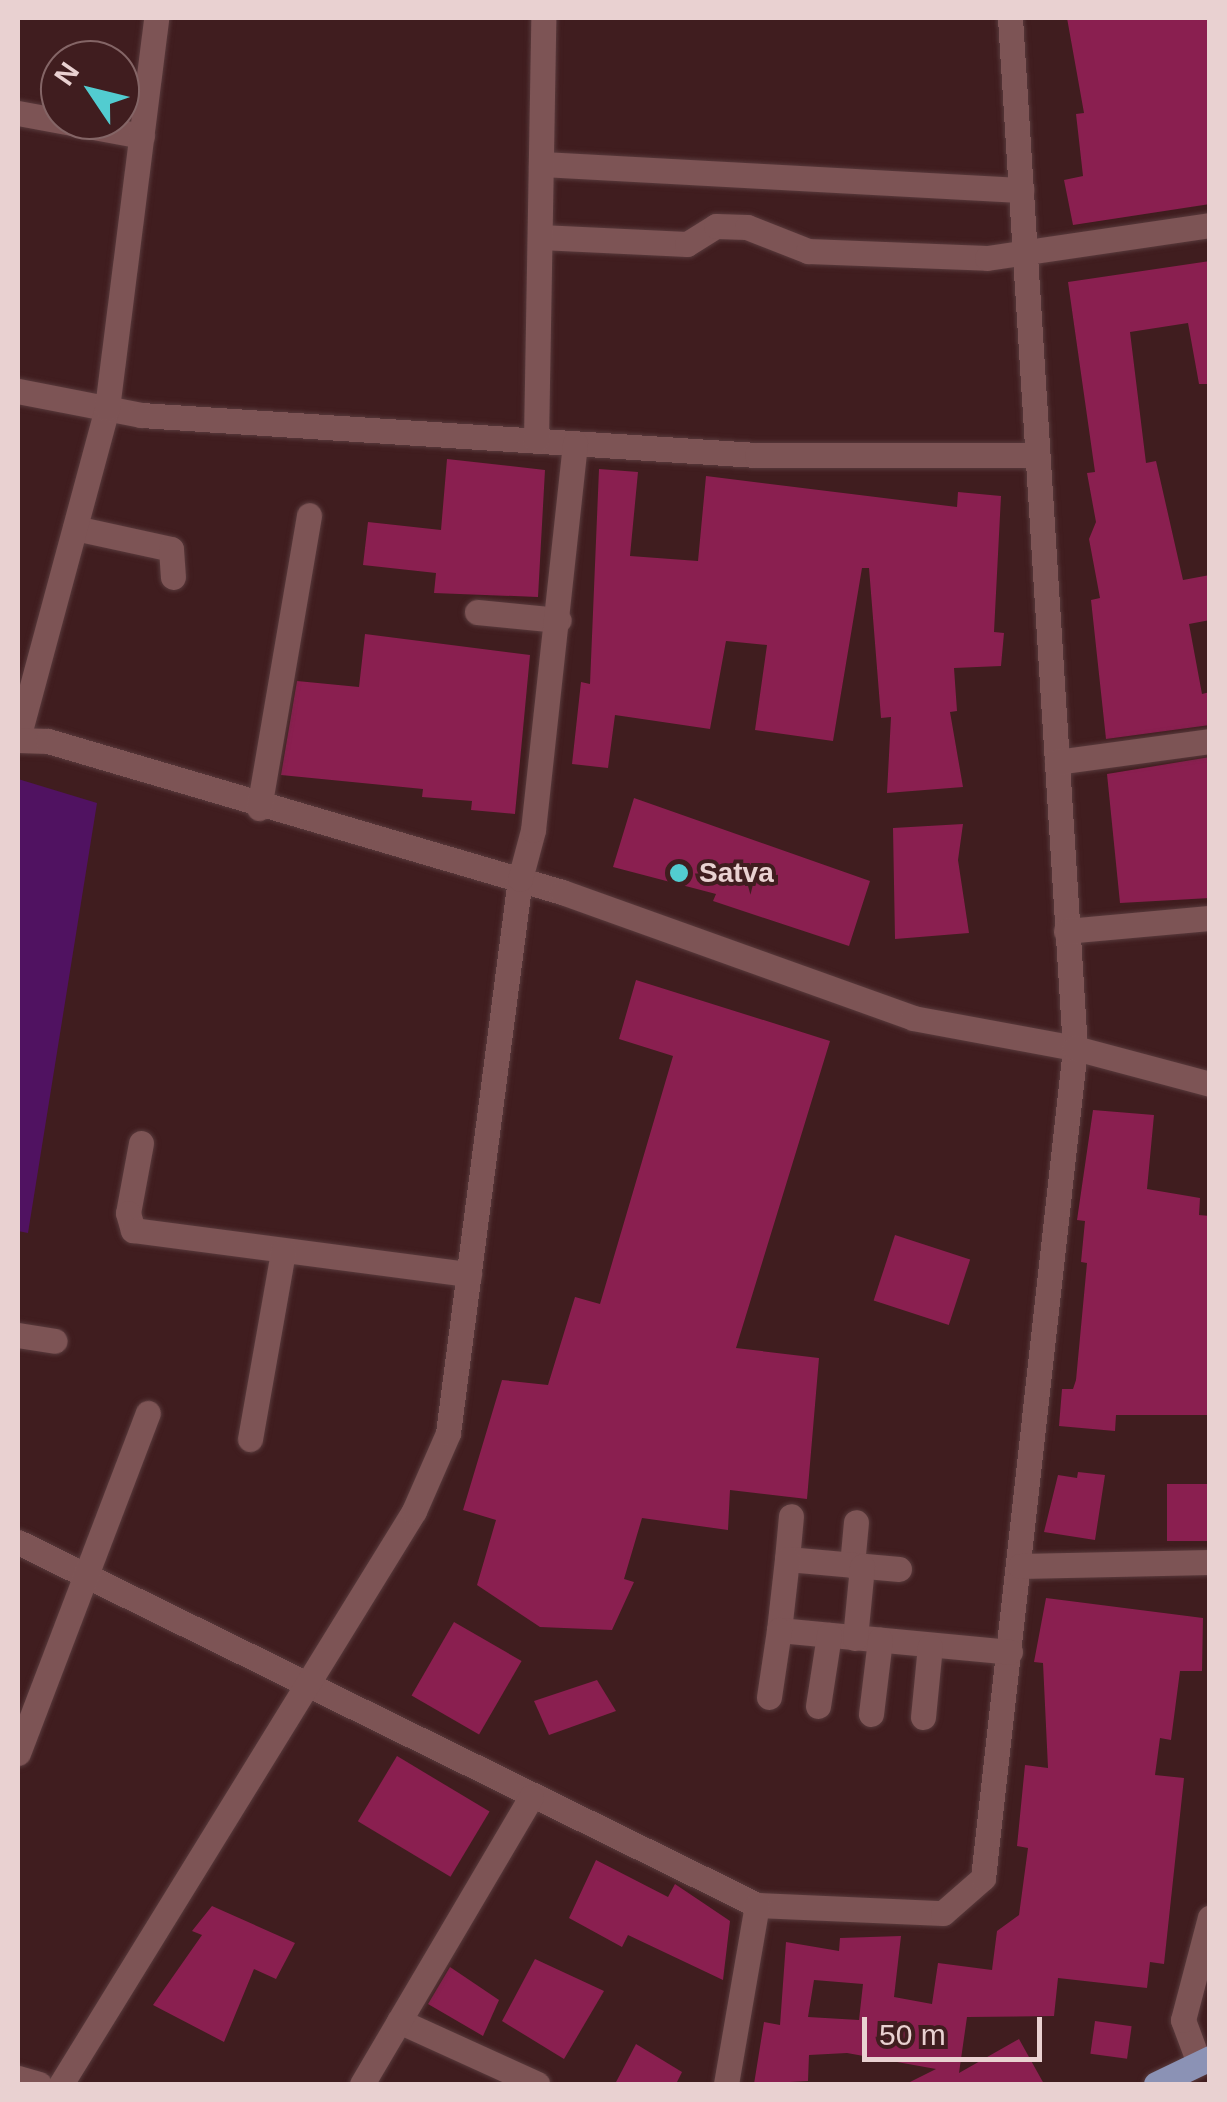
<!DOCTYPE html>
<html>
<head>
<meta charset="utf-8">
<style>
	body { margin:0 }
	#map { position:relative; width:1227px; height:2102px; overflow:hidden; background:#401d1f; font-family:Arial,sans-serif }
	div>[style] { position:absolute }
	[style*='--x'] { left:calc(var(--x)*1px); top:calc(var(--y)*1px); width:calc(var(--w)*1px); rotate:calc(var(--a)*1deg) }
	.green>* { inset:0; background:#501261 }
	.building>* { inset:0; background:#8a1f50; transform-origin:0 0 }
	.roads { filter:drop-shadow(0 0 2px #583a3c) drop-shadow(0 0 2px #583a3c) }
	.minor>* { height:25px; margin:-12.5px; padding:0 12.5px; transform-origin:12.5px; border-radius:12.5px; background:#7d5455 }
	.major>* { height:25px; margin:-12.5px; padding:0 12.5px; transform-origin:12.5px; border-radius:12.5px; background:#8b92b5 }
	.dots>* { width:28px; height:28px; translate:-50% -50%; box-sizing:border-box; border:5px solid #401d1f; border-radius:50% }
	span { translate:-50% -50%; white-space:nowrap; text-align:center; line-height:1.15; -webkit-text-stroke:8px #401d1f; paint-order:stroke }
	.poi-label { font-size:28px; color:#e9d1d1; font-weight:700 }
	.left { translate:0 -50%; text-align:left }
	.frame { position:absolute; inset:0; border:20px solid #e9d1d1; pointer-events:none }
	.north { position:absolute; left:40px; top:40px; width:100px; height:100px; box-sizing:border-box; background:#401d1f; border:2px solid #846566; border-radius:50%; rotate:305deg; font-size:28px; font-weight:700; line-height:40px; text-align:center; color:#e9d1d1 }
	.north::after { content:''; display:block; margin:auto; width:35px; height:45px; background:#52ccd0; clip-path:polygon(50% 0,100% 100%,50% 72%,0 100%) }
	.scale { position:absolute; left:862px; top:2017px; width:180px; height:45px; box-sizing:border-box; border:5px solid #e9d1d1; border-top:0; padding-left:12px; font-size:30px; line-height:35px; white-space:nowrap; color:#e9d1d1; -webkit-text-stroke:8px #401d1f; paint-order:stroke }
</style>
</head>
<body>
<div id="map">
	<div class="green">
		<div style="clip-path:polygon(18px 779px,97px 803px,28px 1233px,18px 1231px)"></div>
	</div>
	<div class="building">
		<div style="clip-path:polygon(1067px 18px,1210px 18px,1210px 204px,1073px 225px,1064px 180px,1083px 176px,1076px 114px,1084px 113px)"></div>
		<div style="clip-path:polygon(1210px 261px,1210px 384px,1199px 384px,1188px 323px,1130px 332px,1146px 463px,1156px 461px,1183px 580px,1210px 575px,1210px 620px,1189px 624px,1202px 694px,1210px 692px,1210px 725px,1106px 739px,1091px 600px,1100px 598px,1089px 539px,1096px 522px,1087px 473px,1095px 472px,1068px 282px)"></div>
		<div style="clip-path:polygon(447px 459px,545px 470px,538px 597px,434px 593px,436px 573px,363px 565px,368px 522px,441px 530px)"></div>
		<div style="clip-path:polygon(599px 469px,638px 472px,630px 556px,698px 561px,706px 476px,957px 507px,958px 492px,1001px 496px,994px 632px,1004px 633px,1001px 666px,954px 668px,957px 711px,950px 712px,963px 787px,887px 793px,891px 717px,881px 718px,869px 568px,862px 568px,833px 741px,755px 730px,767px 645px,726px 641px,710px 729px,615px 715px,608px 768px,572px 764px,581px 682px,590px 684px)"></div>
		<div style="clip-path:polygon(365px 634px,530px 655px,515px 814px,471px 810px,472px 801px,422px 797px,423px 789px,281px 775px,297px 681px,359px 687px)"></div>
		<div style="clip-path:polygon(1210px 757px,1210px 898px,1120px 903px,1107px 774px)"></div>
		<div style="clip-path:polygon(634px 798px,870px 881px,849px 946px,713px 901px,716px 894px,613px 867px)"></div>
		<div style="clip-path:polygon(963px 824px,958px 860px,969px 933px,895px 939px,893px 828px)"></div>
		<div style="clip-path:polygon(636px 980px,830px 1041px,736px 1348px,819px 1358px,807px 1499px,730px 1490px,728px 1530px,642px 1518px,624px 1579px,634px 1582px,612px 1630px,540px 1627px,477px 1585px,496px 1520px,463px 1510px,502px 1380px,548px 1385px,575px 1297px,600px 1304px,673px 1056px,619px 1039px)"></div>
		<div style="clip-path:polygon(1093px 1110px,1154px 1115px,1147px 1189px,1200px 1198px,1199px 1215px,1210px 1216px,1210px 1415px,1116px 1415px,1115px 1431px,1059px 1426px,1062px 1389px,1073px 1389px,1076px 1380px,1087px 1263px,1081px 1262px,1085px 1221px,1077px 1220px)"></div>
		<div style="left:895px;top:1235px;width:79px;height:69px;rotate:18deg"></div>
		<div style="clip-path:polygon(1078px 1472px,1105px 1475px,1095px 1540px,1044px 1532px,1058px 1475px,1077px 1478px)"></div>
		<div style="left:1167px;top:1484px;width:43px;height:57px"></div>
		<div style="clip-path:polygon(evenodd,1046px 1598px,1203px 1618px,1202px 1671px,1180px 1671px,1171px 1740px,1160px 1738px,1155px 1775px,1184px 1778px,1164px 1964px,1150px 1962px,1147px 1988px,1058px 1978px,1054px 2016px,967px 2017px,959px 2073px,1019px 2039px,1044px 2084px,906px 2084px,936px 2069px,847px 2053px,809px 2055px,808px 2081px,754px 2084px,764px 2022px,780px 2025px,786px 1942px,839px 1951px,840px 1938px,901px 1936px,894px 1997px,932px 2004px,938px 1963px,992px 1970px,997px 1931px,1019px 1915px,1028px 1848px,1017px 1846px,1025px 1765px,1048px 1768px,1043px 1663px,1034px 1662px,1046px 1598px,814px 1980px,863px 1984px,859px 2020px,808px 2017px,814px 1980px)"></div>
		<div style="left:454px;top:1622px;width:78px;height:85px;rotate:30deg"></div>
		<div style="clip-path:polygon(597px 1680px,616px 1711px,549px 1735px,534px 1701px)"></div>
		<div style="left:397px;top:1756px;width:108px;height:76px;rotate:31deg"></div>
		<div style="clip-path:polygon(596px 1860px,668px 1897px,675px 1884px,730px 1921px,723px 1980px,628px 1935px,622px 1947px,569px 1918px)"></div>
		<div style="clip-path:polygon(212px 1906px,295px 1943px,276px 1979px,254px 1969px,224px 2042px,153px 2005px,202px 1935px,192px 1931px)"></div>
		<div style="clip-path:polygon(535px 1959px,604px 1991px,564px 2059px,502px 2021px)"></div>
		<div style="clip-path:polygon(450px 1967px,499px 2000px,483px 2036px,428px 2004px)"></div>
		<div style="left:1095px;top:2021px;width:37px;height:33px;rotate:8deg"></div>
		<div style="clip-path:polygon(636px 2044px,682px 2072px,676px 2084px,615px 2084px)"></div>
	</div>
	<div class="roads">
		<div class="minor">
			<div style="--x:18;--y:113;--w:126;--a:10.5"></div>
			<div style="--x:541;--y:164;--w:481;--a:3.1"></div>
			<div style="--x:540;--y:237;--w:147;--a:2.7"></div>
			<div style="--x:687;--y:244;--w:34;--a:-32"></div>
			<div style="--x:716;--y:226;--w:31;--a:2"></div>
			<div style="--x:747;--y:227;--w:66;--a:21.5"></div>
			<div style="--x:808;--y:251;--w:179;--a:2.2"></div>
			<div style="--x:987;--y:258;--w:225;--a:-8.4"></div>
			<div style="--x:18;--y:391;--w:125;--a:11"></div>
			<div style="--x:141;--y:415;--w:617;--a:3.72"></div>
			<div style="--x:757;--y:455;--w:279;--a:0"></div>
			<div style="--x:536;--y:440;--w:422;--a:-89"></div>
			<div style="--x:75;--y:528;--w:98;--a:12.3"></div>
			<div style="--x:171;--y:549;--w:28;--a:86"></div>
			<div style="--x:477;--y:612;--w:82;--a:5.6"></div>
			<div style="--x:18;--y:738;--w:342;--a:-74.9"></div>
			<div style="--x:107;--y:408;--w:393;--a:-82.8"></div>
			<div style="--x:18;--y:740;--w:30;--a:2"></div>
			<div style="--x:48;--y:741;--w:536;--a:16.37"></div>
			<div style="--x:562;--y:892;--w:373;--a:19.7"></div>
			<div style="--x:913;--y:1018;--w:165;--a:10.5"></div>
			<div style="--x:1075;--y:1048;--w:1032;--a:-93.61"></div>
			<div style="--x:1057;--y:762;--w:154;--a:-7.8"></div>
			<div style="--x:259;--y:808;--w:297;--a:-80.3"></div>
			<div style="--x:1066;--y:931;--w:145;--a:-5.2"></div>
			<div style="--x:141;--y:1143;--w:71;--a:100.5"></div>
			<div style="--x:128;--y:1213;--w:18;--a:74"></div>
			<div style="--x:133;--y:1230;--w:339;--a:7.5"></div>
			<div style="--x:18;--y:1335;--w:37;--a:9"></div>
			<div style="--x:250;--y:1439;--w:191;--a:-80"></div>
			<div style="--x:18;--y:1542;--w:823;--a:26.16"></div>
			<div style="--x:757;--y:1905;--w:186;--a:2.5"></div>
			<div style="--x:943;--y:1913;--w:53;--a:-41.2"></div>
			<div style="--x:983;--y:1878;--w:835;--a:-83.67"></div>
			<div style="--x:1075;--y:1048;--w:140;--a:14.9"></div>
			<div style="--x:787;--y:1559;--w:43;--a:-84.7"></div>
			<div style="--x:852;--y:1565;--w:43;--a:-84.7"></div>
			<div style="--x:1020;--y:1566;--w:190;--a:-1.2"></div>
			<div style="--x:899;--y:1569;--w:112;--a:-174.9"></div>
			<div style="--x:787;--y:1559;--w:71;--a:96.4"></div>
			<div style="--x:779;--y:1630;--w:232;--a:5.4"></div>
			<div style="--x:855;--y:1638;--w:72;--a:-84.4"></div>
			<div style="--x:769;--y:1697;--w:68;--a:-81.5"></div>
			<div style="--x:818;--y:1706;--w:72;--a:-81.2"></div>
			<div style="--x:871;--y:1714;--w:75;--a:-83.1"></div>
			<div style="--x:923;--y:1717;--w:71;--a:-84.4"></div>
			<div style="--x:18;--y:1753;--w:364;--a:-69.1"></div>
			<div style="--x:399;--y:2021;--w:152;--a:24.5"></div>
			<div style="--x:1199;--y:2063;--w:46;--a:-110.4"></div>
			<div style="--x:1183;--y:2020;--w:106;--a:-75.3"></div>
			<div style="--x:18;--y:2078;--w:22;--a:16"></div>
			<div style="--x:61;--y:2084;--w:673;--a:-58.36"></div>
			<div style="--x:414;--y:1511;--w:85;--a:-66.4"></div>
			<div style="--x:448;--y:1433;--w:559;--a:-82.6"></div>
			<div style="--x:520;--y:879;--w:51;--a:-75.1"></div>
			<div style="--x:533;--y:830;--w:389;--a:-83.8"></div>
			<div style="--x:362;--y:2084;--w:333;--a:-59.5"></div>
			<div style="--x:726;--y:2084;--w:182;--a:-80.2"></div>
		</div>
		<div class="major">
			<div style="--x:1156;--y:2084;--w:60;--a:-25.7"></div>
		</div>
	</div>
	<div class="dots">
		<div style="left:679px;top:873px;background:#52ccd0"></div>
	</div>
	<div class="poi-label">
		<span class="left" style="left:699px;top:873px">Satva</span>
	</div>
	<div class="frame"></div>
	<div class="north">N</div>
	<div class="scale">50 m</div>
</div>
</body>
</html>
